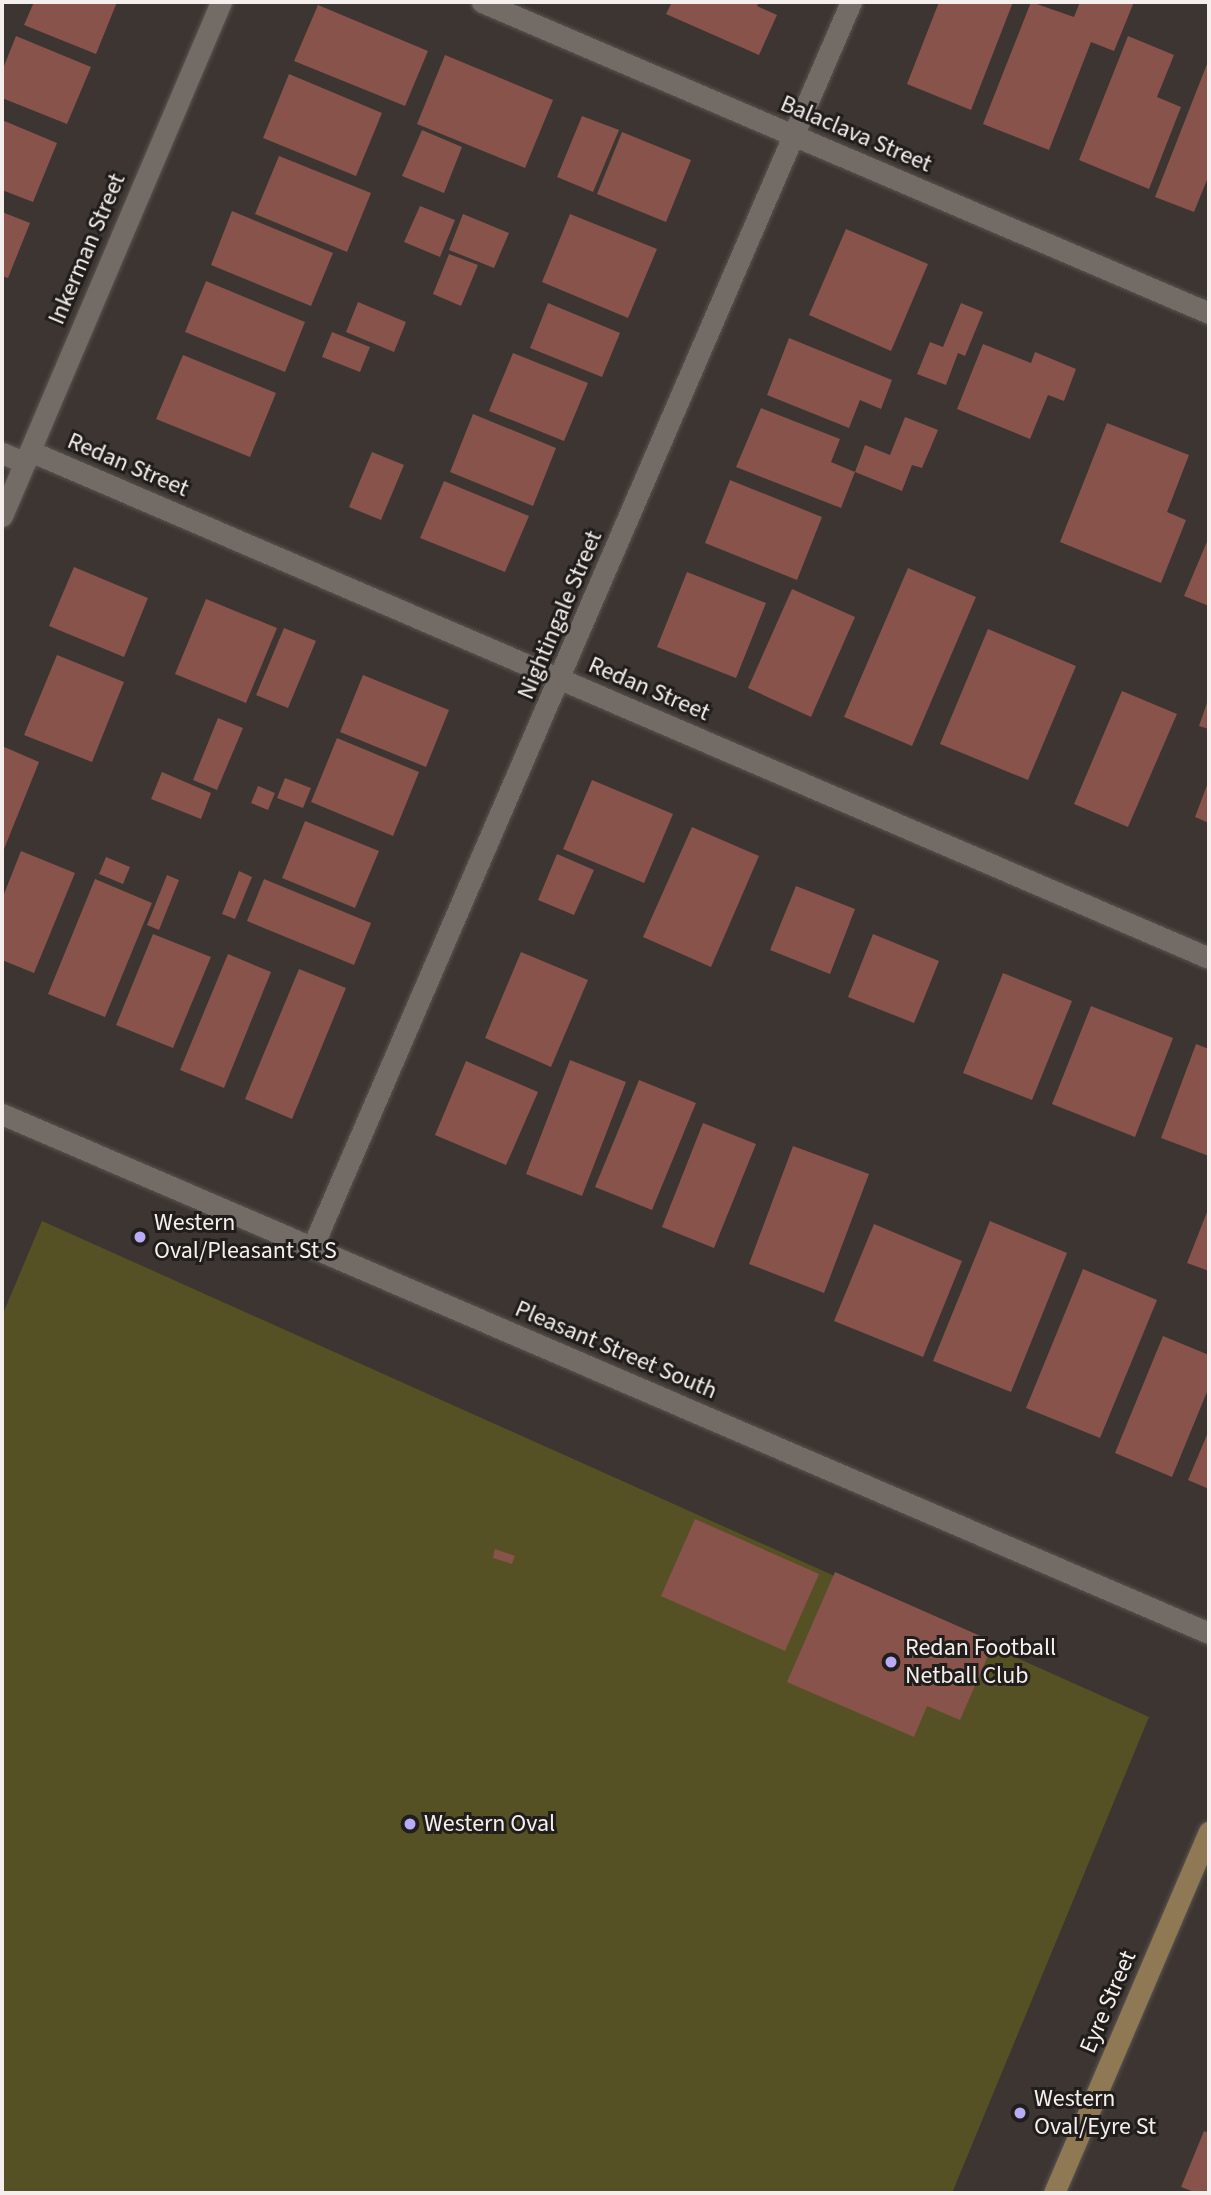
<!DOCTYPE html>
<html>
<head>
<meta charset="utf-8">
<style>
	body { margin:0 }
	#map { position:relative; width:1211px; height:2195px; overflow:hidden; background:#3c3531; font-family:"Source Sans 3",sans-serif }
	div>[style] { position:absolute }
	.green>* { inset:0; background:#565125 }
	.building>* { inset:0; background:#88534a }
	.roads { filter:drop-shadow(0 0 2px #595450) drop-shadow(0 0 2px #595450) }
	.minor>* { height:21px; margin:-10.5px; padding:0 10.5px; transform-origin:10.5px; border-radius:10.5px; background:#736b65 }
	.tertiary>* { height:21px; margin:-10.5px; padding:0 10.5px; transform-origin:10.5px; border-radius:10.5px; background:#736b65 }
	.secondary>* { height:21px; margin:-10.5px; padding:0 10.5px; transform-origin:10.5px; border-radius:10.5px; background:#8f7955 }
	.dots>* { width:19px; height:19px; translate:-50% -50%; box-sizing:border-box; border:4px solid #211d1b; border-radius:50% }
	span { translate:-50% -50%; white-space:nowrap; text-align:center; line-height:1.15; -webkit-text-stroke:6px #211d1b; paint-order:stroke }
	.street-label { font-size:24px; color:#f4efec }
	.poi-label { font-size:24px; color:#f4efec }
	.left { translate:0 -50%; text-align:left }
	.frame { position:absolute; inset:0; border:4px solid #f4efec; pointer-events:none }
</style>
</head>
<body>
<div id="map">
	<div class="green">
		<i style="clip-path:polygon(42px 1221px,1149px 1717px,952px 2193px,2px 2193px,2px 1316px)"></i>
	</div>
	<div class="building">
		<i style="clip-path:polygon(34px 2px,117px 2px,96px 54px,24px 25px)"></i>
		<i style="clip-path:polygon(672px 2px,759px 2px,757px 6px,777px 15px,759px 55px,666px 14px)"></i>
		<i style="clip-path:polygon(939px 2px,1013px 2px,971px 110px,907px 84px)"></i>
		<i style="clip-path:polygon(1031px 2px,1074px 17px,1080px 2px,1134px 2px,1114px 51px,1091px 42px,1049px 150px,983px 124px)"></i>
		<i style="clip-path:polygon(318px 5px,428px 51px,405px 106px,294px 61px)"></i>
		<i style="clip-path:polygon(16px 36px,91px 67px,67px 124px,2px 98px,2px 71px)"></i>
		<i style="clip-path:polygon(1128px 36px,1174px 55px,1157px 97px,1181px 107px,1149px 189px,1079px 160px)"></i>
		<i style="clip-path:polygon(445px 55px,553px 100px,525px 168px,417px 124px)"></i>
		<i style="clip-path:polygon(1209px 59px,1209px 175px,1194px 212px,1155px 197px)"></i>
		<i style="clip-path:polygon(289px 74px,382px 113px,356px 176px,263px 138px)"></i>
		<i style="clip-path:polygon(582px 116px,619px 130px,593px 192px,557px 177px)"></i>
		<i style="clip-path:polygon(2px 120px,57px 143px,33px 202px,2px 190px)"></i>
		<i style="clip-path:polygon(422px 130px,462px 147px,444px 193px,402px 176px)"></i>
		<i style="clip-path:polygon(622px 132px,691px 160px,666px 222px,597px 194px)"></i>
		<i style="clip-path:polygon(279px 156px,371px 193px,347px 252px,255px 214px)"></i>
		<i style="clip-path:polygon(420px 206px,455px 220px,440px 257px,404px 242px)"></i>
		<i style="clip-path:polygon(232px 211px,333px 253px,311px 306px,211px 265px)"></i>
		<i style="clip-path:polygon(2px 212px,30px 223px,8px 278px,2px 276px)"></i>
		<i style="clip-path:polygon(463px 214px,509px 233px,494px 268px,449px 250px)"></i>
		<i style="clip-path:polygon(570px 214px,657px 249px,628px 318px,542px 282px)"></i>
		<i style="clip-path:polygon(846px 229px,928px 264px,891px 351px,809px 315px)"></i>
		<i style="clip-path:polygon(449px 254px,478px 265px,461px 306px,433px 294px)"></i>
		<i style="clip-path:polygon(206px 281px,305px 322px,285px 372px,185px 332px)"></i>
		<i style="clip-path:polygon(358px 302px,406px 322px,394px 352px,346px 332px)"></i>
		<i style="clip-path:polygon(548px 303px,620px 333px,602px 377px,530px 348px)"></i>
		<i style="clip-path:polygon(961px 303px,983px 312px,965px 356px,958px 353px,946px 385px,917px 374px,930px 342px,943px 347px)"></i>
		<i style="clip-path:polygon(332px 332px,370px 347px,360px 372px,322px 357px)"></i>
		<i style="clip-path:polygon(789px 338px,892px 380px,881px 409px,860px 400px,849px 428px,767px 395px)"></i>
		<i style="clip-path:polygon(983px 344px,1031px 363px,1035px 352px,1076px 369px,1064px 401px,1048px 395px,1030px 439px,957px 409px)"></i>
		<i style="clip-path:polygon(513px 353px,588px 383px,564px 441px,489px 411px)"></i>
		<i style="clip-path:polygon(183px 355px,276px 393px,250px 457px,156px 419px)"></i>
		<i style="clip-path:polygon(761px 408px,840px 439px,831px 462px,855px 472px,841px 508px,736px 467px)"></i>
		<i style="clip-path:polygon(473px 414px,556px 448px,533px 506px,450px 472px)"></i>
		<i style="clip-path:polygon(905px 417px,938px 430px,922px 468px,912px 465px,902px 491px,855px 472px,865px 445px,890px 455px)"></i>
		<i style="clip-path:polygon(1107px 423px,1189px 455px,1167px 512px,1186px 520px,1161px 583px,1060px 542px)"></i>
		<i style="clip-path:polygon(372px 452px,404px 465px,381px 520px,349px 507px)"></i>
		<i style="clip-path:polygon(730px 480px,822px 517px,797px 580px,705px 543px)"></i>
		<i style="clip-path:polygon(444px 481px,529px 516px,505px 572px,420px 538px)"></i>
		<i style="clip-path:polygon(1209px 537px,1209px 606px,1184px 596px)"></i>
		<i style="clip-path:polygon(74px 567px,148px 598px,124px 657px,49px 626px)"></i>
		<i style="clip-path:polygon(908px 568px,976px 597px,912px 746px,844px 717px)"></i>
		<i style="clip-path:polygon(687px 572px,766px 603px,736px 678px,657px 647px)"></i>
		<i style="clip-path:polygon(792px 589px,855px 617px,811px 717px,748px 688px)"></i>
		<i style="clip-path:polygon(206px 599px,277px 628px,246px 703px,175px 674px)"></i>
		<i style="clip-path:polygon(284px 628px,316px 641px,288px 708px,256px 695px)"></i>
		<i style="clip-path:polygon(988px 629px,1076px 666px,1028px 780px,940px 744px)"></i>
		<i style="clip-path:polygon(57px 655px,124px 682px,92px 762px,24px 735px)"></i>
		<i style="clip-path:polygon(363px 675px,449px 710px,426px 767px,340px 732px)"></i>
		<i style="clip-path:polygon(1122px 691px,1177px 714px,1128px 827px,1074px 804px)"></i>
		<i style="clip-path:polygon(1209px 697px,1209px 729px,1199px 726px)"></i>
		<i style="clip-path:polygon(218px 718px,243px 728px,217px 790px,193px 780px)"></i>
		<i style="clip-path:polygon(337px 738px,419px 772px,393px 836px,311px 802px)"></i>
		<i style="clip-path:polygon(2px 746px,39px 762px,2px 854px)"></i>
		<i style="clip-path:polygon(162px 772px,211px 793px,201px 819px,151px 799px)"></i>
		<i style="clip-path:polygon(285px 778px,311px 788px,303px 808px,277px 798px)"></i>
		<i style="clip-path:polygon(592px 780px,673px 814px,644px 883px,563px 849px)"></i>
		<i style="clip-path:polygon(1209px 780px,1209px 823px,1195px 817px)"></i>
		<i style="clip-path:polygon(258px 786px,275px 793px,268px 810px,251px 803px)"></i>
		<i style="clip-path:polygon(305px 821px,379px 851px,355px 908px,282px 878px)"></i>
		<i style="clip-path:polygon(692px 827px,759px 856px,711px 967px,643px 937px)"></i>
		<i style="clip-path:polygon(21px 851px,75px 873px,34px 973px,2px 960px,2px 899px)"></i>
		<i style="clip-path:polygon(557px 854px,594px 870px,574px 915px,538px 900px)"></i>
		<i style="clip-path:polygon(106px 857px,130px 867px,123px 884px,99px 874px)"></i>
		<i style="clip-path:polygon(239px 871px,252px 877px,235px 919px,222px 914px)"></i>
		<i style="clip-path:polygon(167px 875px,179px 880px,159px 930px,147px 925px)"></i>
		<i style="clip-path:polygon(95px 879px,152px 903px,105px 1017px,48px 994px)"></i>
		<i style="clip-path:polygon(264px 879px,371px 923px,354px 965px,247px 921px)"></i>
		<i style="clip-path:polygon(796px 886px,855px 909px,830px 974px,770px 950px)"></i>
		<i style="clip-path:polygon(153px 934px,211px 957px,173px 1048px,116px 1025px)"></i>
		<i style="clip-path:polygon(873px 934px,939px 961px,914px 1023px,848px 997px)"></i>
		<i style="clip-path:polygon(521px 952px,588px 980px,551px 1067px,485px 1038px)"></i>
		<i style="clip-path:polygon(228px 954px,271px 972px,224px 1088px,180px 1070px)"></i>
		<i style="clip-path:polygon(299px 969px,346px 988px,292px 1119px,245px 1099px)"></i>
		<i style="clip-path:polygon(1003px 973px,1072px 1001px,1032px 1100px,963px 1073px)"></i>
		<i style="clip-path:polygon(1091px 1006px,1173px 1038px,1135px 1137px,1052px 1104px)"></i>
		<i style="clip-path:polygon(1196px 1044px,1209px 1049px,1209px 1156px,1161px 1138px)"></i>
		<i style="clip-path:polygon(570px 1060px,626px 1082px,582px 1196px,526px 1174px)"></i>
		<i style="clip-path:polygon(466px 1061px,538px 1092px,506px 1165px,435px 1135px)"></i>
		<i style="clip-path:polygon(639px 1080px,696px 1103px,652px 1210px,595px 1187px)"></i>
		<i style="clip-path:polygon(703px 1123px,756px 1144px,714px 1248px,662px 1227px)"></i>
		<i style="clip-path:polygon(793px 1146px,869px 1174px,824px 1293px,749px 1264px)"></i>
		<i style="clip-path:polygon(1209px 1207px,1209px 1271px,1187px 1263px)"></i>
		<i style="clip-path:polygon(990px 1221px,1067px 1253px,1011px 1392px,933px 1361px)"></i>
		<i style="clip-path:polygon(874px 1224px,962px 1261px,923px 1357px,834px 1321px)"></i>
		<i style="clip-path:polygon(1083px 1269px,1157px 1300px,1100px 1438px,1026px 1408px)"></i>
		<i style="clip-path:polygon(1163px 1336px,1209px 1355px,1209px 1387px,1172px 1477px,1115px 1453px)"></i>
		<i style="clip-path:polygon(1209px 1430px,1209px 1489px,1188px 1480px)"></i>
		<i style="clip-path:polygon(695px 1519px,819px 1574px,785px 1651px,661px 1596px)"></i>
		<i style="clip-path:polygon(495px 1549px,515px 1556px,512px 1564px,493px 1558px)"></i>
		<i style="clip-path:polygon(835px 1572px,994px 1642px,960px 1720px,927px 1706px,914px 1737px,787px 1682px)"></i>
		<i style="clip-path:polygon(1204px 2131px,1209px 2133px,1209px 2193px,1197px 2193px,1181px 2187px)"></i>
	</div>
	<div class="roads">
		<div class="minor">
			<i style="left:482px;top:2px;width:791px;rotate:23.16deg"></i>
			<i style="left:30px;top:451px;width:1283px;rotate:23.27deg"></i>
			<i style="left:2px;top:453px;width:25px;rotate:23deg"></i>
			<i style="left:2px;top:516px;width:559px;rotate:-66.92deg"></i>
			<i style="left:312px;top:1248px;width:1358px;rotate:-66.61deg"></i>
		</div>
		<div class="tertiary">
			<i style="left:2px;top:1114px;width:1314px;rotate:23.27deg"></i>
		</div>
		<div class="secondary">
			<i style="left:1054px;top:2193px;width:393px;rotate:-66.8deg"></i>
		</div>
	</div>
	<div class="dots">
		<i style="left:140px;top:1237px;background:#b8abf7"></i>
		<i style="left:891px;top:1662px;background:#b8abf7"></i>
		<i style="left:410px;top:1824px;background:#b8abf7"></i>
		<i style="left:1020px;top:2113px;background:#b8abf7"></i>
	</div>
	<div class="street-label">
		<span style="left:856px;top:134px;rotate:23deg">Balaclava Street</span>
		<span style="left:87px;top:249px;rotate:-67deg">Inkerman Street</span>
		<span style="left:128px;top:465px;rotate:23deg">Redan Street</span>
		<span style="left:560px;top:615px;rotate:-67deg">Nightingale Street</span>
		<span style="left:649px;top:689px;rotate:23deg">Redan Street</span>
		<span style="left:616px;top:1350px;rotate:23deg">Pleasant Street South</span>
		<span style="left:1108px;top:2002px;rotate:-67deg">Eyre Street</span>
	</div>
	<div class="poi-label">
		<span class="left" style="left:154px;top:1237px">Western<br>Oval/Pleasant St S</span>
		<span class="left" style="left:905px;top:1662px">Redan Football<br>Netball Club</span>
		<span class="left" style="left:424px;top:1824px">Western Oval</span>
		<span class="left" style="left:1034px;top:2113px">Western<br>Oval/Eyre St</span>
	</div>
	<div class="frame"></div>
</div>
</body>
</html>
